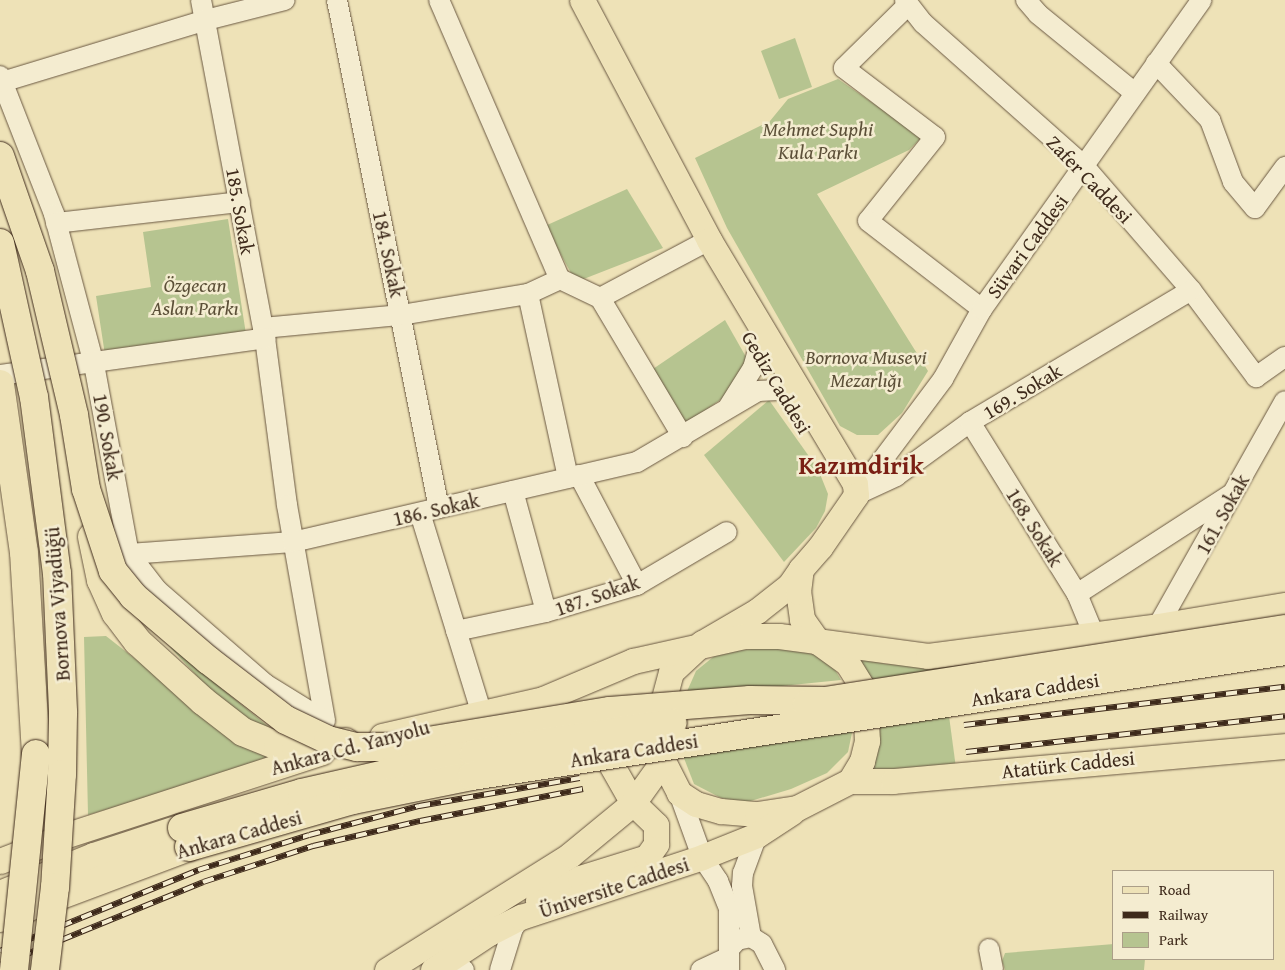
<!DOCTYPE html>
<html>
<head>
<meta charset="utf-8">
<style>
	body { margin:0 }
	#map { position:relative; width:1285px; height:970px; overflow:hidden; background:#eee2b7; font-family:"Gentium Book Plus",serif }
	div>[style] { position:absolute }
	.green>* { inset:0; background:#b6c490 }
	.roads { filter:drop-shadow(0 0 1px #6a5842) drop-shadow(0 0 1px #6a5842) }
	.minor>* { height:20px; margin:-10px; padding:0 10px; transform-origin:10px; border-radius:10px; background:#f4ecd0 }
	.major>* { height:25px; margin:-12.5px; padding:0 12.5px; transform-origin:12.5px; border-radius:12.5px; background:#eee2b7 }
	.highway>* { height:28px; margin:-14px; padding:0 14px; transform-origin:14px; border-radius:14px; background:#eee2b7 }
	.rail>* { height:5.5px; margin-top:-2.75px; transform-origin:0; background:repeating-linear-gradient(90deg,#f4ecd0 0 11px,#3e2a1b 0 22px); box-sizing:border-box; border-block:1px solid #3e2a1b }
	.bridges { filter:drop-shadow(0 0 1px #3e2a1b) drop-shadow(0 0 1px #3e2a1b) }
	.highway-bridge>* { height:28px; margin:-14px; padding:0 14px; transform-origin:14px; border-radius:14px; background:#eee2b7 }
	span { translate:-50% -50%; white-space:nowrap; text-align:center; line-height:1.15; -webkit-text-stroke:5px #f4ecd0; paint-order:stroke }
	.park-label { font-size:20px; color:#5c5038; font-style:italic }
	.street-label { font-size:20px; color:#3e2a1b }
	.district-label { font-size:25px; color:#7a1f14; font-weight:700 }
	.legend { position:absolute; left:1112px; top:870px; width:162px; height:90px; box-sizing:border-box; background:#f4ecd0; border:1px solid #ab9e88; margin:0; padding:6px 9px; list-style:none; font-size:15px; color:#3e2a1b }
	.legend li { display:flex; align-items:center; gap:10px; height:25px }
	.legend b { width:25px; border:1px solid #ab9e88 }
</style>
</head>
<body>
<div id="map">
	<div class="green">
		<i style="clip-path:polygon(795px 38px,812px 87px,779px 99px,761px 51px)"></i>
		<i style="clip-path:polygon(838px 79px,922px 137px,909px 150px,817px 194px,928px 371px,902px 413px,878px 435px,857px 435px,840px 426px,727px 228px,695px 158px,770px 121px,788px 99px)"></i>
		<i style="clip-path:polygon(627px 189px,663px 248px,576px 282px,545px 226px)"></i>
		<i style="clip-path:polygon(228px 219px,246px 334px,105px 355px,96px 296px,151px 287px,143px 232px)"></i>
		<i style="clip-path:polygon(725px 320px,750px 364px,730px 393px,683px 426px,650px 371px)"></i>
		<i style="clip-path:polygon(769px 400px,818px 469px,828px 494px,825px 511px,816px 528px,784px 562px,704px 455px)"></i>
		<i style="clip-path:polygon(1285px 620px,867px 680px,853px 656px,886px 664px,925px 665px)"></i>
		<i style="clip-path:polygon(106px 636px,241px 742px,284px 757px,88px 815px,84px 637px)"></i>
		<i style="clip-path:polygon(168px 645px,270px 728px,297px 732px,309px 740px,247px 730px)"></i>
		<i style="clip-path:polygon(769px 647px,792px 648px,816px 655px,834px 668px,841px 680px,685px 696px,696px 671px,718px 653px)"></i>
		<i style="clip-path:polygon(949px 716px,956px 768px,868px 772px,878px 725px)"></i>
		<i style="clip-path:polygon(853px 728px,848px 752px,827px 773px,791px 789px,744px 803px,721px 798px,694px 784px,682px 753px)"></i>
		<i style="clip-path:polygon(1114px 944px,1114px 959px,1145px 959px,1144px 970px,1005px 970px,1002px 961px,1005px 953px)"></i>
	</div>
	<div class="roads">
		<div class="minor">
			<i style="left:201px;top:0;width:344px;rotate:79.3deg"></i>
			<i style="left:265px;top:338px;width:168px;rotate:82.5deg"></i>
			<i style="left:287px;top:505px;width:219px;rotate:80deg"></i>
			<i style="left:337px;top:0;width:518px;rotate:78.65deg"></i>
			<i style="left:439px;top:0;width:304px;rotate:66.6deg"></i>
			<i style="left:560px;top:279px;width:44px;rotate:25.4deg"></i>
			<i style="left:600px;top:298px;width:162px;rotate:59.2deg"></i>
			<i style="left:905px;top:0;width:29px;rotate:52deg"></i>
			<i style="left:923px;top:23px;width:215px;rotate:41.6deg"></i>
			<i style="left:1084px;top:166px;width:164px;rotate:49.2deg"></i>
			<i style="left:1191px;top:290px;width:109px;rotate:53.2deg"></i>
			<i style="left:1256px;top:377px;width:35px;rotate:-35deg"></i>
			<i style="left:1026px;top:0;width:18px;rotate:49deg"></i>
			<i style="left:1038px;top:14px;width:125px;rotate:39.2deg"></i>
			<i style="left:908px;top:5px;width:90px;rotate:135.5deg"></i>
			<i style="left:844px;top:68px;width:114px;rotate:37.2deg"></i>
			<i style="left:935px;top:137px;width:107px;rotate:128.6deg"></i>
			<i style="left:868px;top:221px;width:144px;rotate:37.7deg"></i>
			<i style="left:1156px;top:63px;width:79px;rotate:46.5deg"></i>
			<i style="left:1210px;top:120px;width:66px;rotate:69.6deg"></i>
			<i style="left:1233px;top:182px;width:34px;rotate:50deg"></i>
			<i style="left:1255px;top:208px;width:51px;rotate:-53.8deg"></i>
			<i style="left:0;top:76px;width:148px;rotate:68.6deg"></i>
			<i style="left:54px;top:214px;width:155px;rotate:75.1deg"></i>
			<i style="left:94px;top:364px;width:193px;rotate:79.6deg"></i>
			<i style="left:129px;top:554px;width:46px;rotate:52.1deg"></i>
			<i style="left:157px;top:590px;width:143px;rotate:41deg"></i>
			<i style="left:265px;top:684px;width:70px;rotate:31.7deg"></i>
			<i style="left:2px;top:82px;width:213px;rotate:-16.9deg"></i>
			<i style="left:206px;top:20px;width:81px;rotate:-14.2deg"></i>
			<i style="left:56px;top:223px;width:185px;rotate:-6.5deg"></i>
			<i style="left:528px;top:294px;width:188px;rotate:77.7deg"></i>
			<i style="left:600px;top:298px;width:111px;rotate:-28deg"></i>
			<i style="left:263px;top:328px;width:139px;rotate:-5.4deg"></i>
			<i style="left:401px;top:315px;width:129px;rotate:-9.4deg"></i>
			<i style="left:528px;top:294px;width:35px;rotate:-25deg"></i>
			<i style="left:0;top:375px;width:268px;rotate:-7.9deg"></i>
			<i style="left:729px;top:406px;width:45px;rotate:-57.7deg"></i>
			<i style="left:753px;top:368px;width:18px;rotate:-74deg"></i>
			<i style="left:970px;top:422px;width:203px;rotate:58.1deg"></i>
			<i style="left:1077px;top:594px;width:44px;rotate:67.5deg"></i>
			<i style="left:579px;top:475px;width:124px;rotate:62.2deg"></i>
			<i style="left:513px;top:491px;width:125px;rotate:74.7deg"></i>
			<i style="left:860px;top:493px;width:40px;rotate:-25deg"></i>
			<i style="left:896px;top:476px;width:92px;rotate:-36.1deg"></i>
			<i style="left:970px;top:422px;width:257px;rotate:-30.8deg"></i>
			<i style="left:856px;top:495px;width:145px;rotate:-53.1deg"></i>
			<i style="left:943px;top:379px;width:80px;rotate:-60.9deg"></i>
			<i style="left:982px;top:309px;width:379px;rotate:-54.6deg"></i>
			<i style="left:420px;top:513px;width:211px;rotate:72.9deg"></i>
			<i style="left:129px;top:554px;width:164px;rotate:-4.2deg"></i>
			<i style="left:293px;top:542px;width:353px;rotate:-13.1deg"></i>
			<i style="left:637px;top:462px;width:140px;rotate:-30.4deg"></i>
			<i style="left:758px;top:391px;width:20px;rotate:-3deg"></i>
			<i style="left:1077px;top:594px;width:182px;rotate:-32.9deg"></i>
			<i style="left:1158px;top:626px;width:258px;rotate:-60.6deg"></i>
			<i style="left:456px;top:631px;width:92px;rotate:-11.9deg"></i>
			<i style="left:546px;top:612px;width:95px;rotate:-16.5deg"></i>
			<i style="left:637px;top:585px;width:104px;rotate:-30.5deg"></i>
			<i style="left:679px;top:793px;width:68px;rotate:70.2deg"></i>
			<i style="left:702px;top:857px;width:29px;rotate:56deg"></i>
			<i style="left:718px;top:881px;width:29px;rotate:68deg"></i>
			<i style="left:729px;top:908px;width:41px;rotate:90deg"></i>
			<i style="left:751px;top:937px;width:52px;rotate:-100deg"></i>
			<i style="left:742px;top:886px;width:13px;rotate:-86deg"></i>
			<i style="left:743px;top:873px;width:40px;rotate:-69.8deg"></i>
			<i style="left:989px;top:949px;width:21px;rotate:79deg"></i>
			<i style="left:435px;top:968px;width:29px;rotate:4deg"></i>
			<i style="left:500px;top:970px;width:44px;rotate:-72.8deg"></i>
			<i style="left:513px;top:928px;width:14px;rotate:-54deg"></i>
			<i style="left:701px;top:970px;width:29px;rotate:-25deg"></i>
			<i style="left:729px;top:970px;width:21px;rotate:-90deg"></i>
			<i style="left:729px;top:949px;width:12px;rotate:-48deg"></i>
			<i style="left:737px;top:940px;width:14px;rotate:-12deg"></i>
			<i style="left:751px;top:937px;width:13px;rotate:32deg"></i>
			<i style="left:762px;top:944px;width:29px;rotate:63deg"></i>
		</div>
		<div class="major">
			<i style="left:582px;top:0;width:272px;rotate:62.1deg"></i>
			<i style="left:709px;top:240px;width:284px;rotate:59.1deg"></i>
			<i style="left:855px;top:484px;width:11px;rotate:85deg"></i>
			<i style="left:856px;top:495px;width:63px;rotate:124.7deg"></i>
			<i style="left:820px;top:547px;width:29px;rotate:131deg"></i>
			<i style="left:801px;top:569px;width:19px;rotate:125deg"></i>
			<i style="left:790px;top:585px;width:42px;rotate:141.8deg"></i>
			<i style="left:757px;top:611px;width:64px;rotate:149.8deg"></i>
			<i style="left:702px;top:643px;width:42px;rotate:136.9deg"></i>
			<i style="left:671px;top:672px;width:38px;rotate:105deg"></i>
			<i style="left:661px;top:709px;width:52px;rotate:87.8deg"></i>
			<i style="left:663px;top:761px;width:36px;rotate:63deg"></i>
			<i style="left:679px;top:793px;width:20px;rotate:33deg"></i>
			<i style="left:696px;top:804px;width:26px;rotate:16deg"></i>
			<i style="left:721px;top:811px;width:36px;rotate:5deg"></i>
			<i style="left:757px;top:814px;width:40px;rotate:-8.5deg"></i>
			<i style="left:797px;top:808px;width:59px;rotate:-27deg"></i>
			<i style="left:850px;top:781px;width:23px;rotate:-59deg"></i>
			<i style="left:862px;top:761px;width:21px;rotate:-76deg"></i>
			<i style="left:867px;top:741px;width:38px;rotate:-93deg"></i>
			<i style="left:865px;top:703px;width:18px;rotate:-103deg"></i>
			<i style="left:861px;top:685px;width:26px;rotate:-122deg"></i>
			<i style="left:847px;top:663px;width:36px;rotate:-144deg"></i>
			<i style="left:818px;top:642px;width:28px;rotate:-125deg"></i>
			<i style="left:802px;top:619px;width:27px;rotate:-98deg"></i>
			<i style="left:798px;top:592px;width:23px;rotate:-83deg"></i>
			<i style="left:382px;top:736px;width:165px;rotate:-12.9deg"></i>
			<i style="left:543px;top:699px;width:98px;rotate:-22.9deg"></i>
			<i style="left:633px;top:661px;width:115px;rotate:-12.6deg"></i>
			<i style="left:745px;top:636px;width:34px"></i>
			<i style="left:779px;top:636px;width:150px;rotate:7.6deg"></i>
			<i style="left:928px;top:656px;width:232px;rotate:-7.4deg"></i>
			<i style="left:1158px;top:626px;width:129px;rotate:-9.4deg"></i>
			<i style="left:850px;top:781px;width:43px"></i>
			<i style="left:893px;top:781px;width:394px;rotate:-5.1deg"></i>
			<i style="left:0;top:861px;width:69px;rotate:-21.3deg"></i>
			<i style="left:64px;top:836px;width:271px;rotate:-18deg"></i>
			<i style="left:538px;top:900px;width:47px;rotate:-27.6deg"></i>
			<i style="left:580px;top:878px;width:70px;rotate:-17.4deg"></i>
			<i style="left:647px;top:857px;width:16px;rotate:-55deg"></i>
			<i style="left:656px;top:844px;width:19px;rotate:-90deg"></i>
			<i style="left:656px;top:825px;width:32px;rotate:-136deg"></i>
			<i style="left:633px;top:803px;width:75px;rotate:-119.6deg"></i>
			<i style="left:387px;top:970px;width:216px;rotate:-32.1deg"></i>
			<i style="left:570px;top:855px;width:82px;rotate:-39.5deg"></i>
			<i style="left:633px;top:803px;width:52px;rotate:-54.5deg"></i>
			<i style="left:433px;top:970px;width:67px;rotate:-33.5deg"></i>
			<i style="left:489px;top:933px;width:36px;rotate:-27deg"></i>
			<i style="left:521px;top:917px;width:191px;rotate:-18.3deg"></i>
			<i style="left:702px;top:857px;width:59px;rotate:-21.8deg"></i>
			<i style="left:757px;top:835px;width:42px;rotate:-33.3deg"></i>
		</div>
		<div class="highway">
			<i style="left:0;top:384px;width:170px;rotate:81.9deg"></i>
			<i style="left:24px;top:552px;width:202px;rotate:86.6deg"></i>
			<i style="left:92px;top:537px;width:44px;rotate:78.2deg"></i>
			<i style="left:101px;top:580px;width:36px;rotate:66deg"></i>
			<i style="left:116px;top:613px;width:36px;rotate:53deg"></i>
			<i style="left:138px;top:642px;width:88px;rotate:42.2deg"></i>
			<i style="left:203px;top:701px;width:51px;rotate:37.8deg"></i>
			<i style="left:243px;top:732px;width:38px;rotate:22deg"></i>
			<i style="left:278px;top:746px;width:18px;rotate:6deg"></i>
			<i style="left:296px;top:748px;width:50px;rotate:-6.8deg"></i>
			<i style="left:0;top:895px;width:101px;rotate:-22deg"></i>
			<i style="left:94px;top:857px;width:93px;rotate:-18.2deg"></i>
			<i style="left:0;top:918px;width:202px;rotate:-20.6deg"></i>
		</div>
	</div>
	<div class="rail">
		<i style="left:964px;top:725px;width:323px;rotate:-6.8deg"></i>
		<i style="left:966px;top:752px;width:321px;rotate:-6.4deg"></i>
		<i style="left:0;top:951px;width:214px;rotate:-22.2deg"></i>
		<i style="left:198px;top:870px;width:116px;rotate:-17.5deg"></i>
		<i style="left:309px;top:835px;width:114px;rotate:-14.8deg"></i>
		<i style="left:419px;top:806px;width:163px;rotate:-9.9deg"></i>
		<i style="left:0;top:965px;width:219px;rotate:-22.2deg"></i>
		<i style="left:203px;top:882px;width:116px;rotate:-18.1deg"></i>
		<i style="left:313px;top:846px;width:110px;rotate:-13.2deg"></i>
		<i style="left:420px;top:821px;width:166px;rotate:-11.1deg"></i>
	</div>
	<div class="bridges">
		<div class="highway-bridge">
			<i style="left:0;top:156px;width:122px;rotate:70.8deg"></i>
			<i style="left:40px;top:271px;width:148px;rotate:76.7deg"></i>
			<i style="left:74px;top:415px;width:75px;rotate:80.8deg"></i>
			<i style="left:86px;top:489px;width:86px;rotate:71.8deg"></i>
			<i style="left:113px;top:571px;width:32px;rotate:51deg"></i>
			<i style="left:133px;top:596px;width:99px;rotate:40.5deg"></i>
			<i style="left:208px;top:660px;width:98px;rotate:37.6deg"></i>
			<i style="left:286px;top:720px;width:47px;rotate:25.5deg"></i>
			<i style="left:328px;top:740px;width:30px;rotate:14deg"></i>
			<i style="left:357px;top:747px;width:35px"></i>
			<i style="left:392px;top:747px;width:221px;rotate:-9.4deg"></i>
			<i style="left:610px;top:711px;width:140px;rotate:-4.5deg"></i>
			<i style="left:750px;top:700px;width:75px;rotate:0.8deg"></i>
			<i style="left:0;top:243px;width:158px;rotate:77.6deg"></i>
			<i style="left:34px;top:397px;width:177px;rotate:82.6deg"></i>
			<i style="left:57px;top:573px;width:140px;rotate:87.5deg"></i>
			<i style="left:63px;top:713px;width:61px;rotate:90.9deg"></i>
			<i style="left:62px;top:774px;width:113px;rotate:93.5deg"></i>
			<i style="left:55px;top:887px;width:84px;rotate:96.9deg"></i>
			<i style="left:807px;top:704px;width:484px;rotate:-8.9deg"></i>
			<i style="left:182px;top:828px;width:125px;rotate:-16.3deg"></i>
			<i style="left:302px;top:793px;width:176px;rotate:-12.8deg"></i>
			<i style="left:474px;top:754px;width:201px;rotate:-8.9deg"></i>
			<i style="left:189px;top:847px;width:171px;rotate:-16deg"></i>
			<i style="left:353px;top:800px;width:121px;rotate:-11.4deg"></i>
			<i style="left:472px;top:776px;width:823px;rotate:-8.74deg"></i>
			<i style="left:14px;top:970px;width:217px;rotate:-84.2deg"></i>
		</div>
	</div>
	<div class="park-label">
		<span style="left:818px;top:140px">Mehmet Suphi<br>Kula Parkı</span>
		<span style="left:195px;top:296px">Özgecan<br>Aslan Parkı</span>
		<span style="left:866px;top:368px">Bornova Musevi<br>Mezarlığı</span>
	</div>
	<div class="street-label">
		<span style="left:1090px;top:179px;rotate:46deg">Zafer Caddesi</span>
		<span style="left:241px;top:211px;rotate:80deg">185. Sokak</span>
		<span style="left:1027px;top:246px;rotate:-54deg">Süvari Caddesi</span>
		<span style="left:389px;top:254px;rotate:78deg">184. Sokak</span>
		<span style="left:777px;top:382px;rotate:59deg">Gediz Caddesi</span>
		<span style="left:1022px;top:391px;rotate:-31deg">169. Sokak</span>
		<span style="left:108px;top:437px;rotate:80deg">190. Sokak</span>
		<span style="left:436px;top:509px;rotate:-13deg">186. Sokak</span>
		<span style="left:1222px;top:514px;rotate:-61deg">161. Sokak</span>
		<span style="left:1035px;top:527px;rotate:58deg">168. Sokak</span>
		<span style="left:597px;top:595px;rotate:-19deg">187. Sokak</span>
		<span style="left:57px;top:604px;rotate:-94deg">Bornova Viyadüğü</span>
		<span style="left:1035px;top:689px;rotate:-9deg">Ankara Caddesi</span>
		<span style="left:350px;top:747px;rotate:-15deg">Ankara Cd. Yanyolu</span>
		<span style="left:634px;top:750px;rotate:-9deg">Ankara Caddesi</span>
		<span style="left:1068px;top:764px;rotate:-6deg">Atatürk Caddesi</span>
		<span style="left:239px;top:834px;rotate:-16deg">Ankara Caddesi</span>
		<span style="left:614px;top:887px;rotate:-18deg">Üniversite Caddesi</span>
	</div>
	<div class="district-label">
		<span style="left:861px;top:465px">Kazımdirik</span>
	</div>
	<ul class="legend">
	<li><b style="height:6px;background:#eee2b7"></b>Road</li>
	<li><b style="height:6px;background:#3e2a1b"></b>Railway</li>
	<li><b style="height:14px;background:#b6c490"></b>Park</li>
	</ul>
</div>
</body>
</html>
